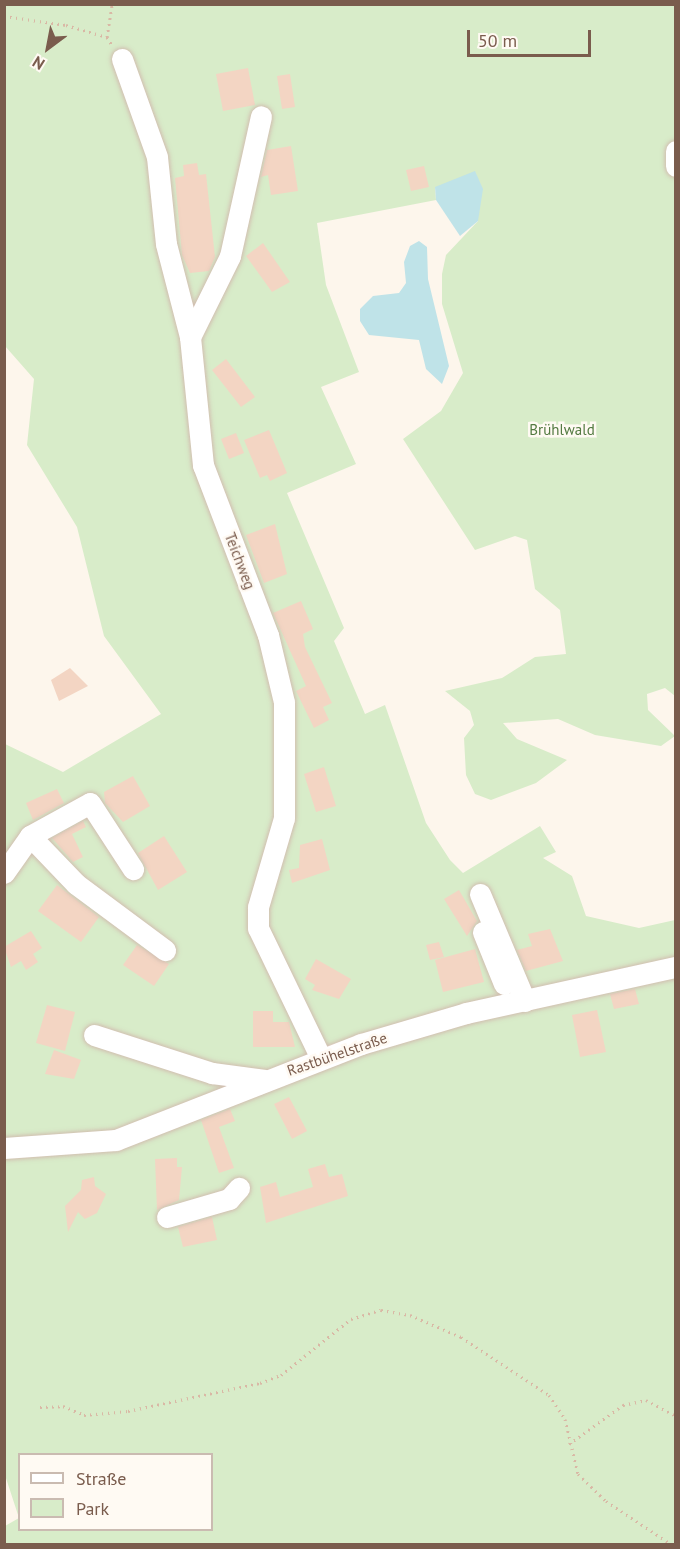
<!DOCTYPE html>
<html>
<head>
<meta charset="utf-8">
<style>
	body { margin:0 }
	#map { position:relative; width:680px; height:1549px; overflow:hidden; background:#fdf6ec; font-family:"PT Sans",sans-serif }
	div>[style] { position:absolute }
	.green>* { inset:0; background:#d8ecc9 }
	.water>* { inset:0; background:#bfe3e8 }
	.building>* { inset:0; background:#f3d5c3 }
	.path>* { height:3px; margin-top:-1.5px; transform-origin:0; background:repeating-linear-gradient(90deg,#d9b8a5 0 1.5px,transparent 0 6px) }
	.roads { filter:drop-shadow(0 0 2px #d1beb0) drop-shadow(0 0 2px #d1beb0) }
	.minor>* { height:21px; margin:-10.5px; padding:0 10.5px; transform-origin:10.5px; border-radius:10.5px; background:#fff }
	span { translate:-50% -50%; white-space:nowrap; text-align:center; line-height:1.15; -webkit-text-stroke:5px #fffaf3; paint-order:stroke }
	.park-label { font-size:15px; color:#537a41 }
	.street-label { font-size:15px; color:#7a5c4d }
	.frame { position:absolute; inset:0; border:6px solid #7a5c4d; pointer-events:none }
	.legend { position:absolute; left:18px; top:1453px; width:195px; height:78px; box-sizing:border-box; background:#fffaf3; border:2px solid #cabbb1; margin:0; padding:8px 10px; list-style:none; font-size:18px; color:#7a5c4d }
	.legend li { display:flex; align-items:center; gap:12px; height:30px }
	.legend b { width:30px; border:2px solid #cabbb1 }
	.north { position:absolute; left:18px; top:18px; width:60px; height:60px; -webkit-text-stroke:4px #fffaf3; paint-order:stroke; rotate:212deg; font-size:16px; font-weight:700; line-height:24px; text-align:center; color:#7a5c4d }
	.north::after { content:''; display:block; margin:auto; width:21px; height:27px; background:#7a5c4d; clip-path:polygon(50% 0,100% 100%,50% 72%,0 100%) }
	.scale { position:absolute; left:467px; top:30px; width:124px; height:27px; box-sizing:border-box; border:3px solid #7a5c4d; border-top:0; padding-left:8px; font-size:18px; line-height:21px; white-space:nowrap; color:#7a5c4d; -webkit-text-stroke:4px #fffaf3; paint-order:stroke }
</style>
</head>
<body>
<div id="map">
	<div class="green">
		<i style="clip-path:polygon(evenodd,4px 5px,675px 5px,675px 696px,665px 688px,647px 694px,648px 710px,675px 736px,661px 746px,595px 735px,558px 719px,503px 723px,517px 739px,567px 760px,536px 783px,491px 800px,475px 794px,466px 775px,464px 738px,474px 725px,470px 711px,445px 691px,502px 678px,535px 657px,566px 654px,560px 610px,535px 589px,527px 540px,515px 536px,475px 550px,403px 439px,441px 411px,463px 373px,442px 304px,442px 274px,446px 255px,478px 221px,435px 187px,436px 200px,317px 223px,326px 285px,359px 372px,321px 387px,356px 464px,287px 493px,344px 628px,334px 641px,365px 714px,385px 705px,426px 823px,450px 860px,463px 873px,540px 826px,556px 852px,543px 858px,572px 876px,586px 916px,639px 928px,675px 920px,675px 1544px,5px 1544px,5px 1526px,19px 1518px,4px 1472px,5px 744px,63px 772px,161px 714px,104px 636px,77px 527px,27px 445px,34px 379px,5px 346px,4px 5px,380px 1030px,319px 1064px,312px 1050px,380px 1030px,4px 5px,20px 1454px,212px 1454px,212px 1530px,20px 1530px,20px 1454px)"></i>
	</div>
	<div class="water">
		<i style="clip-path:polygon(475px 171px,483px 189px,478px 221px,460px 236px,436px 200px,435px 187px)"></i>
		<i style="clip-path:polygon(419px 241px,427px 247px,428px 279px,449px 366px,442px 384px,426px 369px,419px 340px,369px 335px,360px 321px,360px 309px,373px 296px,399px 293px,406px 283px,404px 262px,410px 246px)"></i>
	</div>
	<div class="building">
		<i style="clip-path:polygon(248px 68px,255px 105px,223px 111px,216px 74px)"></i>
		<i style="clip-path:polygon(290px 74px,295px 107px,282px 109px,277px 76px)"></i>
		<i style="clip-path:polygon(291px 146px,298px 191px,271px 195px,268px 175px,261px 177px,267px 150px)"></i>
		<i style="clip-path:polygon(197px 163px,199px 175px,206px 174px,215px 257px,209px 271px,190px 273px,182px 255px,175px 178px,184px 176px,183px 165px)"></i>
		<i style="clip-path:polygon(424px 166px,429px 187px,411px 191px,406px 170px)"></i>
		<i style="clip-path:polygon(263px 243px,290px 282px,272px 292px,246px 256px)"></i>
		<i style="clip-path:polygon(226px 359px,255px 397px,241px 407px,212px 370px)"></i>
		<i style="clip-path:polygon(269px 430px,287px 473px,270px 481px,267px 475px,260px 478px,244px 440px)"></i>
		<i style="clip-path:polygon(236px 433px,244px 453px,229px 459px,221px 439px)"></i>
		<i style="clip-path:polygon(275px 524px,287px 574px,264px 583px,246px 535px)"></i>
		<i style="clip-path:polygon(301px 601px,313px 629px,303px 634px,305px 647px,332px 703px,323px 707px,329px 720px,314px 728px,296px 691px,306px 686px,273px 613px)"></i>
		<i style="clip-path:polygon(70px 668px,88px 686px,59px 701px,51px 680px)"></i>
		<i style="clip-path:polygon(324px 767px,336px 806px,316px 812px,304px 774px)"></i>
		<i style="clip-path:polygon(133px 776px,150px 806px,123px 822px,105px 803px,104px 792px)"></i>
		<i style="clip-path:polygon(57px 789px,64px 803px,33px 820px,26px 803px)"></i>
		<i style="clip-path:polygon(83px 821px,86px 827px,72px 834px,83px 857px,73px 862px,52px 838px)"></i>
		<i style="clip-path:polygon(164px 836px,187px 872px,158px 890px,138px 853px)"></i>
		<i style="clip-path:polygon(322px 839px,330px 870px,292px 883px,289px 870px,299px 868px,300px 845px)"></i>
		<i style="clip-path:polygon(57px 885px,99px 917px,81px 942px,38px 911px)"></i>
		<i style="clip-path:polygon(459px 890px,477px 921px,467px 936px,444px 899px)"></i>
		<i style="clip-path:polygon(550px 929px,563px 961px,526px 971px,517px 950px,532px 946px,528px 934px)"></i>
		<i style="clip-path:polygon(31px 931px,42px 948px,33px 954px,38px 962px,26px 970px,21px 961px,11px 967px,4px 947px)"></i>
		<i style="clip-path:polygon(439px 942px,444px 957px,430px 960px,426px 945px)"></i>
		<i style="clip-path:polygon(137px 945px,169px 964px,154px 986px,123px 965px)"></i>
		<i style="clip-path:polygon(475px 949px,484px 982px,443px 992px,435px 960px)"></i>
		<i style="clip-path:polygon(316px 959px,351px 979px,339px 999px,312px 990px,315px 985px,305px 979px)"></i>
		<i style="clip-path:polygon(635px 989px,639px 1004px,614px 1009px,610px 994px)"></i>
		<i style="clip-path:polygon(47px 1005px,75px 1012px,65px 1051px,36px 1043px)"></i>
		<i style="clip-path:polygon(597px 1010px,606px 1052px,580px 1057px,572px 1015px)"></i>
		<i style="clip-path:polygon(253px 1011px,273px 1011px,273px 1022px,289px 1022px,295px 1047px,253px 1047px)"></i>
		<i style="clip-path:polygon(54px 1050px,81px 1060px,74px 1079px,45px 1074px)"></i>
		<i style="clip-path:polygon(289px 1097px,307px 1131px,292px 1139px,274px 1104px)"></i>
		<i style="clip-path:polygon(230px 1109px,235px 1121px,219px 1127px,234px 1168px,219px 1173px,201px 1120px)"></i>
		<i style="clip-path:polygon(177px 1158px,177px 1167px,182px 1167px,179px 1200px,157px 1210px,155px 1159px)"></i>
		<i style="clip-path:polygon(325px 1164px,329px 1177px,342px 1174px,348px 1196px,266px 1223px,260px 1187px,276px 1182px,280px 1197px,313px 1187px,308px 1169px)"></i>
		<i style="clip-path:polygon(94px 1177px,95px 1186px,106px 1194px,97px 1213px,85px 1219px,78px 1212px,68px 1232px,65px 1206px,81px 1190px,82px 1180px)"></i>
		<i style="clip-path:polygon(212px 1217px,217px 1240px,183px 1247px,178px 1227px)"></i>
	</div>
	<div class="path">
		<i style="left:4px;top:16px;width:63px;rotate:8.3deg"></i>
		<i style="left:66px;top:25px;width:43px;rotate:16.3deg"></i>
		<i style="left:107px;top:37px;width:9px;rotate:58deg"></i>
		<i style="left:107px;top:37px;width:33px;rotate:-81deg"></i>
		<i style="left:40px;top:1407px;width:23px;rotate:-2deg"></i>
		<i style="left:63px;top:1406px;width:23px;rotate:23deg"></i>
		<i style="left:84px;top:1415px;width:44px;rotate:-5.2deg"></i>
		<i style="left:128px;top:1411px;width:135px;rotate:-12deg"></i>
		<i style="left:260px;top:1383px;width:22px;rotate:-21deg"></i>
		<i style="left:281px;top:1375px;width:90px;rotate:-38.7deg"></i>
		<i style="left:351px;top:1319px;width:31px;rotate:-17deg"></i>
		<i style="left:381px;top:1310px;width:29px;rotate:10deg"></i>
		<i style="left:410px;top:1315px;width:56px;rotate:23.3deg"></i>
		<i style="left:461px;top:1337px;width:105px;rotate:33.4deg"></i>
		<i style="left:549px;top:1395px;width:29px;rotate:56deg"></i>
		<i style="left:565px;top:1419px;width:57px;rotate:76.7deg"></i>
		<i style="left:578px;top:1474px;width:39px;rotate:44deg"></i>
		<i style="left:606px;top:1501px;width:78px;rotate:33.5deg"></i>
		<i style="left:569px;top:1444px;width:67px;rotate:-35.8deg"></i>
		<i style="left:623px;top:1405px;width:24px;rotate:-12deg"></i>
		<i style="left:646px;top:1400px;width:34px;rotate:28deg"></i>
	</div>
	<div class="roads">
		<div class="minor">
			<i style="left:122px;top:59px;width:104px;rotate:70.3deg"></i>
			<i style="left:157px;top:157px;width:87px;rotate:84.1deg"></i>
			<i style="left:166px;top:244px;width:96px;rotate:75.5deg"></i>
			<i style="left:190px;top:337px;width:129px;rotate:84.2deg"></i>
			<i style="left:203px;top:465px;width:182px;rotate:69.1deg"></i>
			<i style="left:268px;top:635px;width:69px;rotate:76.6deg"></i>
			<i style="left:284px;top:702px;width:116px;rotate:90deg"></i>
			<i style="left:284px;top:818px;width:93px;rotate:106.3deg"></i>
			<i style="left:258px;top:907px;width:21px;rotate:90deg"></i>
			<i style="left:258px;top:928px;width:142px;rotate:64.2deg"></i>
			<i style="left:676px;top:151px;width:15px;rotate:90deg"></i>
			<i style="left:190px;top:337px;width:90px;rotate:-63.7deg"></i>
			<i style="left:230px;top:256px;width:143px;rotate:-77.5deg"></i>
			<i style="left:30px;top:836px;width:68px;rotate:-28.8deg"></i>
			<i style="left:90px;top:803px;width:79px;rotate:56.9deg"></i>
			<i style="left:4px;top:873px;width:45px;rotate:-54.9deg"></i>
			<i style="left:30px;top:836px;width:66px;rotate:46.2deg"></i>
			<i style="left:76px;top:884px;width:111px;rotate:36.6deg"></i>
			<i style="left:480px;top:894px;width:116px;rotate:67.2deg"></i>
			<i style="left:483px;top:932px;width:56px;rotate:68deg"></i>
			<i style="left:94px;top:1035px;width:124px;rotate:17.9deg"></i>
			<i style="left:212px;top:1073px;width:53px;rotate:7.5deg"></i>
			<i style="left:4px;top:1148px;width:112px;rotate:-4.1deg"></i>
			<i style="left:116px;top:1140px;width:263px;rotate:-21.4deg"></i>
			<i style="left:361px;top:1044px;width:109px;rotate:-16.4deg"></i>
			<i style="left:466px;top:1013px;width:215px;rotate:-12.4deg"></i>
			<i style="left:167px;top:1217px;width:65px;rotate:-16.2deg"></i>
			<i style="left:229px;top:1199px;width:15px;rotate:-48deg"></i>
		</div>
	</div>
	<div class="park-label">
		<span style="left:562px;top:430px">Brühlwald</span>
	</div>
	<div class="street-label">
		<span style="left:240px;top:561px;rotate:69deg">Teichweg</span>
		<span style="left:337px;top:1054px;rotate:-19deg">Rastbühelstraße</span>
	</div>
	<div class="frame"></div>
	<ul class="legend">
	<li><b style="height:8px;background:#fff"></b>Straße</li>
	<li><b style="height:16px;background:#d8ecc9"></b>Park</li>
	</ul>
	<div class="north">N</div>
	<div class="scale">50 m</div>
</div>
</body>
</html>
